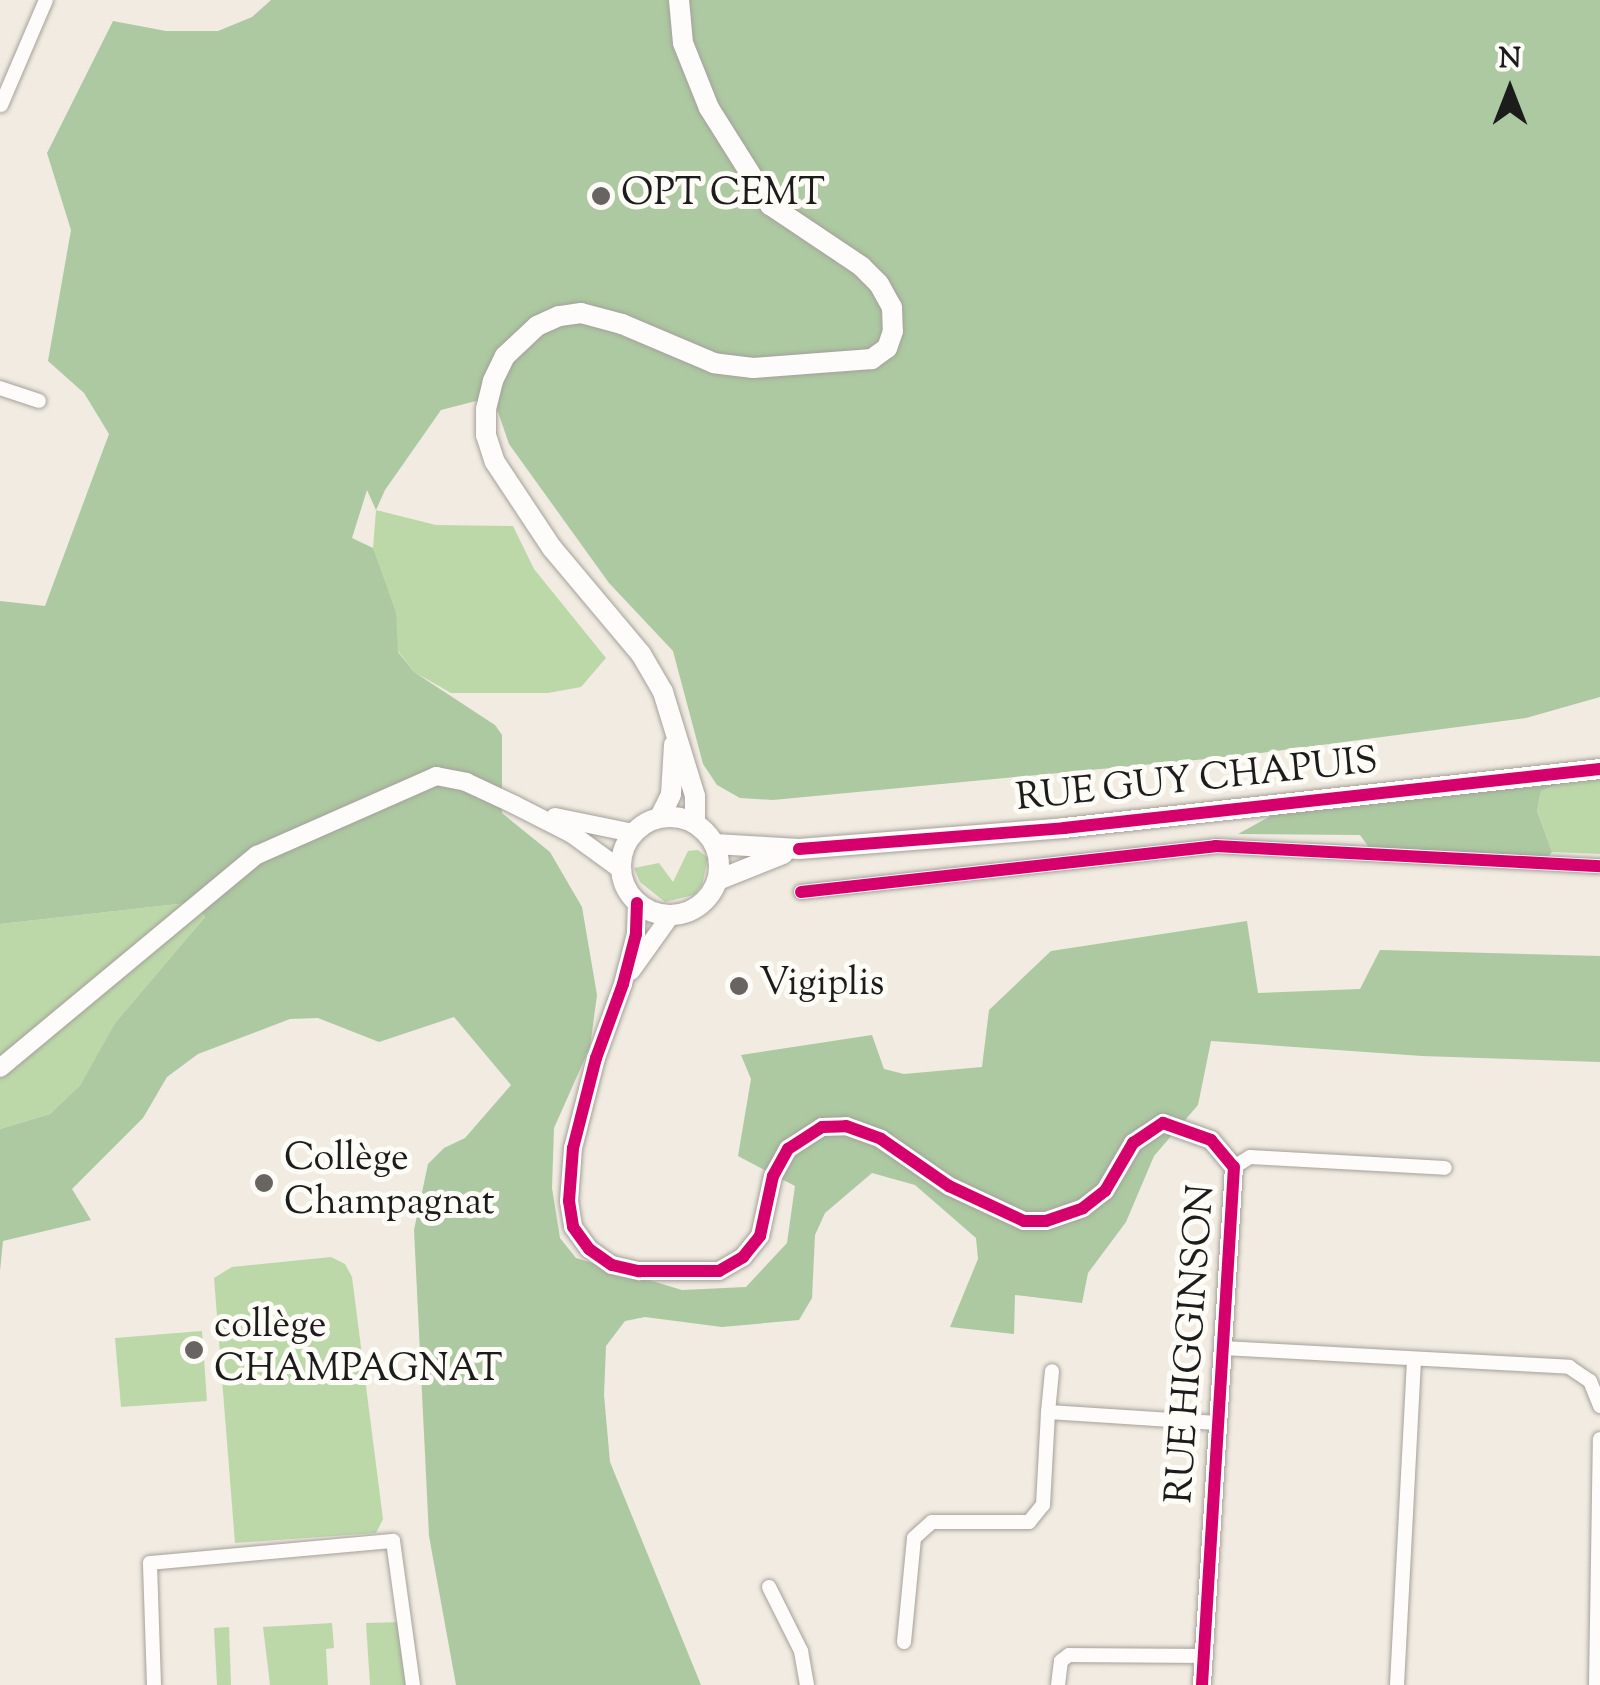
<!DOCTYPE html>
<html>
<head>
<meta charset="utf-8">
<style>
	body { margin:0 }
	#map { position:relative; width:1600px; height:1685px; overflow:hidden; background:#f1ebe1; font-family:"Sorts Mill Goudy",serif }
	div>[style] { position:absolute }
	.green>* { inset:0; background:#bcd8a9 }
	.forest>* { inset:0; background:#acc9a1 }
	.roads { filter:drop-shadow(0 0 2px #a4a19b) drop-shadow(0 0 2px #a4a19b) }
	.minor>* { height:14px; margin:-7px; padding:0 7px; transform-origin:7px; border-radius:7px; background:#fdfcfa }
	.tertiary>* { height:18px; margin:-9px; padding:0 9px; transform-origin:9px; border-radius:9px; background:#fdfcfa }
	.secondary>* { height:20px; margin:-10px; padding:0 10px; transform-origin:10px; border-radius:10px; background:#fdfcfa }
	.secondary>.ring { margin:-10px; padding:0; box-sizing:content-box; background:none; border:20px solid #fdfcfa; border-radius:50% }
	.cycleway>* { height:12px; margin:-6px; padding:0 6px; transform-origin:6px; border-radius:6px; background:#d6006c }
	.dots>* { width:28px; height:28px; translate:-50% -50%; box-sizing:border-box; border:5px solid #fdfcf7; border-radius:50% }
	span { translate:-50% -50%; white-space:nowrap; text-align:center; line-height:1.15; -webkit-text-stroke:10px #fdfcf7; paint-order:stroke }
	.poi-label { font-size:38px; color:#1c1c1c }
	.left { translate:0 -50%; text-align:left }
	.street-label { font-size:38px; color:#1c1c1c }
	.north { position:absolute; left:1460px; top:40px; width:100px; height:100px; -webkit-text-stroke:8px #fdfcf7; paint-order:stroke; rotate:0deg; font-size:28px; font-weight:700; line-height:40px; text-align:center; color:#1c1c1c }
	.north::after { content:''; display:block; margin:auto; width:35px; height:45px; background:#1c1c1c; clip-path:polygon(50% 0,100% 100%,50% 72%,0 100%) }
</style>
</head>
<body>
<div id="map">
	<div class="green">
		<i style="clip-path:polygon(376px 510px,436px 525px,513px 526px,534px 569px,606px 658px,581px 687px,548px 693px,451px 693px,414px 672px,389px 639px,373px 548px)"></i>
		<i style="clip-path:polygon(1600px 769px,1600px 854px,1552px 852px,1537px 811px,1541px 791px)"></i>
		<i style="clip-path:polygon(698px 850px,708px 858px,702px 885px,694px 895px,665px 902px,640px 882px,634px 868px,659px 863px,673px 882px,688px 851px)"></i>
		<i style="clip-path:polygon(196px 902px,205px 917px,115px 1023px,81px 1086px,50px 1114px,0 1129px,0 924px)"></i>
		<i style="clip-path:polygon(331px 1257px,345px 1264px,352px 1277px,383px 1519px,376px 1533px,235px 1543px,214px 1278px,232px 1267px)"></i>
		<i style="clip-path:polygon(202px 1331px,207px 1401px,121px 1407px,115px 1338px)"></i>
		<i style="clip-path:polygon(404px 1622px,413px 1685px,370px 1685px,366px 1623px)"></i>
		<i style="clip-path:polygon(332px 1623px,334px 1648px,326px 1649px,328px 1685px,270px 1685px,263px 1627px)"></i>
		<i style="clip-path:polygon(229px 1627px,231px 1685px,217px 1685px,214px 1628px)"></i>
	</div>
	<div class="forest">
		<i style="clip-path:polygon(271px 0,1600px 0,1600px 697px,1526px 718px,1238px 756px,773px 800px,740px 798px,717px 785px,703px 764px,673px 651px,609px 583px,509px 444px,497px 409px,476px 401px,441px 410px,385px 490px,376px 510px,367px 490px,352px 538px,373px 548px,396px 613px,398px 652px,414px 672px,495px 725px,502px 735px,502px 813px,550px 852px,582px 907px,597px 995px,590px 1047px,554px 1128px,552px 1188px,560px 1238px,576px 1258px,682px 1290px,746px 1287px,787px 1243px,795px 1186px,738px 1156px,751px 1079px,741px 1055px,872px 1035px,884px 1069px,904px 1074px,982px 1067px,989px 1010px,1051px 951px,1247px 921px,1258px 993px,1360px 989px,1380px 950px,1600px 956px,1600px 1062px,1422px 1056px,1211px 1041px,1198px 1105px,1154px 1156px,1126px 1222px,1088px 1273px,1082px 1303px,1015px 1295px,1014px 1334px,950px 1327px,978px 1259px,976px 1238px,915px 1185px,872px 1173px,825px 1213px,815px 1235px,812px 1298px,799px 1320px,722px 1327px,645px 1317px,625px 1321px,606px 1346px,604px 1395px,610px 1462px,701px 1685px,456px 1685px,429px 1536px,414px 1230px,428px 1164px,444px 1148px,465px 1138px,511px 1085px,454px 1017px,379px 1042px,318px 1018px,290px 1019px,198px 1054px,167px 1077px,143px 1118px,72px 1189px,91px 1220px,3px 1241px,0 1271px,0 1129px,50px 1114px,80px 1086px,115px 1023px,205px 917px,196px 902px,0 924px,0 601px,45px 606px,109px 434px,84px 393px,48px 361px,71px 230px,47px 153px,113px 21px,166px 31px,218px 31px,252px 17px)"></i>
		<i style="clip-path:polygon(1597px 769px,1541px 791px,1537px 811px,1552px 852px,1543px 863px,1373px 853px,1360px 835px,1238px 834px,1294px 803px)"></i>
	</div>
	<div class="roads">
		<div class="minor">
			<i style="left:1px;top:105px;width:114px;rotate:-66.8deg"></i>
			<i style="left:0;top:388px;width:41px;rotate:18.4deg"></i>
			<i style="left:801px;top:892px;width:417px;rotate:-6.3deg"></i>
			<i style="left:1215px;top:846px;width:386px;rotate:3deg"></i>
			<i style="left:1234px;top:1167px;width:19px;rotate:-32deg"></i>
			<i style="left:1250px;top:1157px;width:195px;rotate:3.2deg"></i>
			<i style="left:1223px;top:1348px;width:347px;rotate:3.1deg"></i>
			<i style="left:1569px;top:1367px;width:25px;rotate:34deg"></i>
			<i style="left:1590px;top:1381px;width:27px;rotate:68deg"></i>
			<i style="left:1048px;top:1412px;width:41px;rotate:-84.4deg"></i>
			<i style="left:769px;top:1587px;width:72px;rotate:63.4deg"></i>
			<i style="left:801px;top:1651px;width:35px;rotate:80deg"></i>
			<i style="left:904px;top:1642px;width:104px;rotate:-84.5deg"></i>
			<i style="left:914px;top:1538px;width:24px;rotate:-42deg"></i>
			<i style="left:932px;top:1522px;width:97px"></i>
			<i style="left:1029px;top:1522px;width:22px;rotate:-51deg"></i>
			<i style="left:1043px;top:1505px;width:93px;rotate:-86.9deg"></i>
			<i style="left:1048px;top:1412px;width:170px;rotate:3.7deg"></i>
			<i style="left:154px;top:1685px;width:122px;rotate:-91.9deg"></i>
			<i style="left:150px;top:1563px;width:244px;rotate:-5.2deg"></i>
			<i style="left:393px;top:1541px;width:145px;rotate:82.1deg"></i>
			<i style="left:1058px;top:1685px;width:24px;rotate:-83deg"></i>
			<i style="left:1061px;top:1661px;width:10px;rotate:-37deg"></i>
			<i style="left:1069px;top:1655px;width:133px;rotate:0.4deg"></i>
			<i style="left:1397px;top:1685px;width:324px;rotate:-87deg"></i>
			<i style="left:1596px;top:1685px;width:246px;rotate:-89.1deg"></i>
		</div>
		<div class="tertiary">
			<i style="left:555px;top:817px;width:80px;rotate:11.6deg"></i>
			<i style="left:637px;top:903px;width:31px;rotate:92deg"></i>
			<i style="left:636px;top:934px;width:52px;rotate:104.6deg"></i>
			<i style="left:623px;top:984px;width:79px;rotate:110deg"></i>
			<i style="left:596px;top:1058px;width:93px;rotate:104.3deg"></i>
			<i style="left:573px;top:1148px;width:53px;rotate:94.3deg"></i>
			<i style="left:569px;top:1201px;width:26px;rotate:81deg"></i>
			<i style="left:573px;top:1227px;width:27px;rotate:54deg"></i>
			<i style="left:589px;top:1249px;width:28px;rotate:35deg"></i>
			<i style="left:612px;top:1265px;width:28px;rotate:13deg"></i>
			<i style="left:639px;top:1271px;width:80px"></i>
			<i style="left:719px;top:1271px;width:28px;rotate:-30deg"></i>
			<i style="left:743px;top:1257px;width:27px;rotate:-51deg"></i>
			<i style="left:760px;top:1236px;width:61px;rotate:-77.8deg"></i>
			<i style="left:773px;top:1176px;width:31px;rotate:-61deg"></i>
			<i style="left:788px;top:1149px;width:40px;rotate:-32.9deg"></i>
			<i style="left:822px;top:1127px;width:24px;rotate:-2deg"></i>
			<i style="left:846px;top:1126px;width:37px;rotate:20deg"></i>
			<i style="left:881px;top:1139px;width:83px;rotate:34.7deg"></i>
			<i style="left:949px;top:1186px;width:83px;rotate:25deg"></i>
			<i style="left:1024px;top:1221px;width:22px"></i>
			<i style="left:1046px;top:1221px;width:39px;rotate:-19deg"></i>
			<i style="left:1083px;top:1208px;width:28px;rotate:-38deg"></i>
			<i style="left:1105px;top:1191px;width:56px;rotate:-59.7deg"></i>
			<i style="left:1133px;top:1143px;width:36px;rotate:-34deg"></i>
			<i style="left:1163px;top:1123px;width:51px;rotate:19.5deg"></i>
			<i style="left:1211px;top:1140px;width:35px;rotate:50deg"></i>
			<i style="left:1234px;top:1167px;width:519px;rotate:93.54deg"></i>
			<i style="left:631px;top:971px;width:69px;rotate:-54.5deg"></i>
			<i style="left:0;top:1068px;width:334px;rotate:-39.7deg"></i>
			<i style="left:257px;top:855px;width:196px;rotate:-23.8deg"></i>
			<i style="left:436px;top:776px;width:31px;rotate:11deg"></i>
			<i style="left:466px;top:782px;width:54px;rotate:25.1deg"></i>
			<i style="left:515px;top:805px;width:64px;rotate:27deg"></i>
			<i style="left:572px;top:834px;width:59px;rotate:36.1deg"></i>
		</div>
		<div class="secondary">
			<i style="left:679px;top:0;width:43px;rotate:84.7deg"></i>
			<i style="left:683px;top:43px;width:70px;rotate:68.2deg"></i>
			<i style="left:709px;top:108px;width:115px;rotate:57.8deg"></i>
			<i style="left:770px;top:205px;width:110px;rotate:33.8deg"></i>
			<i style="left:861px;top:266px;width:25px;rotate:45deg"></i>
			<i style="left:879px;top:284px;width:26px;rotate:61deg"></i>
			<i style="left:892px;top:307px;width:24px;rotate:88deg"></i>
			<i style="left:893px;top:331px;width:18px;rotate:109deg"></i>
			<i style="left:887px;top:348px;width:19px;rotate:144deg"></i>
			<i style="left:872px;top:359px;width:119px;rotate:175.7deg"></i>
			<i style="left:753px;top:368px;width:39px;rotate:-173deg"></i>
			<i style="left:714px;top:363px;width:100px;rotate:-157deg"></i>
			<i style="left:622px;top:324px;width:42px;rotate:-165deg"></i>
			<i style="left:581px;top:313px;width:22px;rotate:172deg"></i>
			<i style="left:559px;top:316px;width:24px;rotate:156deg"></i>
			<i style="left:537px;top:326px;width:44px;rotate:136.8deg"></i>
			<i style="left:505px;top:356px;width:28px;rotate:116deg"></i>
			<i style="left:493px;top:381px;width:29px;rotate:104deg"></i>
			<i style="left:486px;top:409px;width:26px;rotate:90deg"></i>
			<i style="left:486px;top:435px;width:28px;rotate:72deg"></i>
			<i style="left:495px;top:462px;width:103px;rotate:56.5deg"></i>
			<i style="left:552px;top:548px;width:138px;rotate:50deg"></i>
			<i style="left:641px;top:654px;width:44px;rotate:59.9deg"></i>
			<i style="left:663px;top:692px;width:109px;rotate:72.9deg"></i>
			<i style="left:695px;top:796px;width:27px;rotate:90deg"></i>
			<i class="ring" style="left:621px;top:817px;width:78px;height:78px"></i>
			<i style="left:660px;top:817px;width:25px;rotate:-64deg"></i>
			<i style="left:671px;top:794px;width:49px;rotate:-86.5deg"></i>
			<i style="left:715px;top:844px;width:84px;rotate:3.4deg"></i>
			<i style="left:799px;top:849px;width:266px;rotate:-4.5deg"></i>
			<i style="left:1064px;top:828px;width:539px;rotate:-6.28deg"></i>
			<i style="left:718px;top:880px;width:70px;rotate:-21.8deg"></i>
		</div>
	</div>
	<div class="cycleway">
		<i style="left:799px;top:849px;width:266px;rotate:-4.5deg"></i>
		<i style="left:1064px;top:828px;width:539px;rotate:-6.28deg"></i>
		<i style="left:801px;top:892px;width:417px;rotate:-6.3deg"></i>
		<i style="left:1215px;top:846px;width:386px;rotate:3deg"></i>
		<i style="left:637px;top:903px;width:31px;rotate:92deg"></i>
		<i style="left:636px;top:934px;width:52px;rotate:104.6deg"></i>
		<i style="left:623px;top:984px;width:79px;rotate:110deg"></i>
		<i style="left:596px;top:1058px;width:93px;rotate:104.3deg"></i>
		<i style="left:573px;top:1148px;width:53px;rotate:94.3deg"></i>
		<i style="left:569px;top:1201px;width:26px;rotate:81deg"></i>
		<i style="left:573px;top:1227px;width:27px;rotate:54deg"></i>
		<i style="left:589px;top:1249px;width:28px;rotate:35deg"></i>
		<i style="left:612px;top:1265px;width:28px;rotate:13deg"></i>
		<i style="left:639px;top:1271px;width:80px"></i>
		<i style="left:719px;top:1271px;width:28px;rotate:-30deg"></i>
		<i style="left:743px;top:1257px;width:27px;rotate:-51deg"></i>
		<i style="left:760px;top:1236px;width:61px;rotate:-77.8deg"></i>
		<i style="left:773px;top:1176px;width:31px;rotate:-61deg"></i>
		<i style="left:788px;top:1149px;width:40px;rotate:-32.9deg"></i>
		<i style="left:822px;top:1127px;width:24px;rotate:-2deg"></i>
		<i style="left:846px;top:1126px;width:37px;rotate:20deg"></i>
		<i style="left:881px;top:1139px;width:83px;rotate:34.7deg"></i>
		<i style="left:949px;top:1186px;width:83px;rotate:25deg"></i>
		<i style="left:1024px;top:1221px;width:22px"></i>
		<i style="left:1046px;top:1221px;width:39px;rotate:-19deg"></i>
		<i style="left:1083px;top:1208px;width:28px;rotate:-38deg"></i>
		<i style="left:1105px;top:1191px;width:56px;rotate:-59.7deg"></i>
		<i style="left:1133px;top:1143px;width:36px;rotate:-34deg"></i>
		<i style="left:1163px;top:1123px;width:51px;rotate:19.5deg"></i>
		<i style="left:1211px;top:1140px;width:35px;rotate:50deg"></i>
		<i style="left:1234px;top:1167px;width:519px;rotate:93.54deg"></i>
	</div>
	<div class="dots">
		<i style="left:601px;top:196px;background:#676461"></i>
		<i style="left:739px;top:986px;background:#676461"></i>
		<i style="left:264px;top:1183px;background:#676461"></i>
		<i style="left:194px;top:1350px;background:#676461"></i>
	</div>
	<div class="poi-label">
		<span class="left" style="left:621px;top:196px">OPT CEMT</span>
		<span class="left" style="left:759px;top:986px">Vigiplis</span>
		<span class="left" style="left:284px;top:1183px">Collège<br>Champagnat</span>
		<span class="left" style="left:214px;top:1350px">collège<br>CHAMPAGNAT</span>
	</div>
	<div class="street-label">
		<span style="left:1197px;top:782px;rotate:-6deg">RUE GUY CHAPUIS</span>
		<span style="left:1193px;top:1344px;rotate:-86deg">RUE HIGGINSON</span>
	</div>
	<div class="north">N</div>
</div>
</body>
</html>
